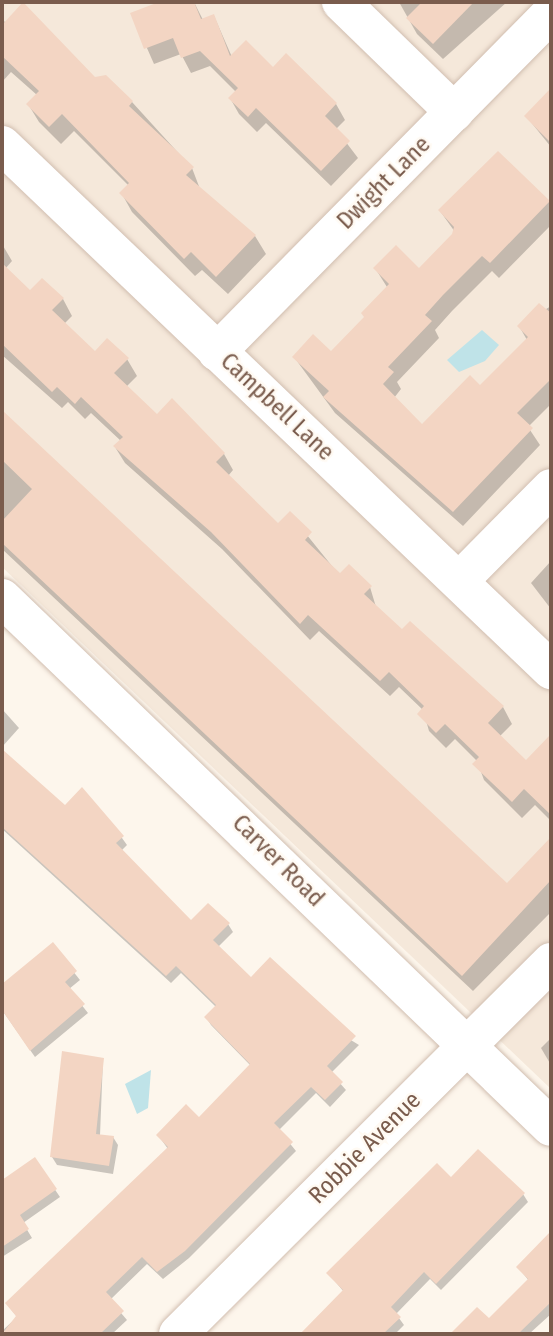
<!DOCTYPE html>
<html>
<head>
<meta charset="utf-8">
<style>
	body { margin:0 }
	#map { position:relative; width:553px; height:1336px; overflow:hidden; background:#fdf6ec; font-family:"Fira Sans Condensed",sans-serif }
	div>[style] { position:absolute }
	.residential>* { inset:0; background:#f5e8da }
	.water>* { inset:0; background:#bfe3e8 }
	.shadow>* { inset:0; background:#0003 }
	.building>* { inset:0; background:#f3d5c3 }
	.roads { filter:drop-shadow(0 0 2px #d1beb0) drop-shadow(0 0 2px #d1beb0) }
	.minor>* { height:38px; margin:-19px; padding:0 19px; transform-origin:19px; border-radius:19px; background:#fff }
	span { translate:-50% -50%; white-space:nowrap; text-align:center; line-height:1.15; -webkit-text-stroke:5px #fffaf3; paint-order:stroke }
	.street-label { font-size:24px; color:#7a5c4d }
	.frame { position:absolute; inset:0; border:4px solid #7a5c4d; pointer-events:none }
</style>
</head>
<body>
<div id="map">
	<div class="residential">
		<i style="clip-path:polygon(2px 2px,551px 2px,551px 1089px,2px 567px)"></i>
	</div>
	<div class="water">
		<i style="clip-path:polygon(482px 330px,499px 345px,485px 361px,459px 372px,447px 360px)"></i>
		<i style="clip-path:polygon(151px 1070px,148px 1108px,137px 1114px,125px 1084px)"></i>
	</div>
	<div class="shadow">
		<i style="clip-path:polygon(164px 2px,194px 2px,203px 20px,214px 16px,232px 57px,273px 70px,286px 56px,336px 104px,345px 120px,336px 129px,358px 158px,331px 186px,266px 123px,257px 132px,239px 114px,230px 98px,236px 92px,210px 66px,191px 73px,181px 54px,154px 64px,132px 14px)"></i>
		<i style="clip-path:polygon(399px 2px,507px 2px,443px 59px,417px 34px)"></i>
		<i style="clip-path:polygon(2px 20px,132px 102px,192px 168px,200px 189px,255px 236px,266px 254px,228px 294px,202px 270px,195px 276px,132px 212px,122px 194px,129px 186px,74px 131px,61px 144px,39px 122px,28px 104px,37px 95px,11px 72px,2px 82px)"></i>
		<i style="clip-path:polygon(551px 92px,551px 147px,526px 116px)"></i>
		<i style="clip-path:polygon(498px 154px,549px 202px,551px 225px,499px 278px,492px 271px,452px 311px,435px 330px,439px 338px,397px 382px,401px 389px,394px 398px,422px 426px,480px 388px,527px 340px,519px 326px,551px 306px,551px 404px,528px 427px,540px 445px,463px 526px,335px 413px,294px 357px,331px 353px,366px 318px,387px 287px,375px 268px,419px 270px,455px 232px,440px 211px)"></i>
		<i style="clip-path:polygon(2px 244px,12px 261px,5px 269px,31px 293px,63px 299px,72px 316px,64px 324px,95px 354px,127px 359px,137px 376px,126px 387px,157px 416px,224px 454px,233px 470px,228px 476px,278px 526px,290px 514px,340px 576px,370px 587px,376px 607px,402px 631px,503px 707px,512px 724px,499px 737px,526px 763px,542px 745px,551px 754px,551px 821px,535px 805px,522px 818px,484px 780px,477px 761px,455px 739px,446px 748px,429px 731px,423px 710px,399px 687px,390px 696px,319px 631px,310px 640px,222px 549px,125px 463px,115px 447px,121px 441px,91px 413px,85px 419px,68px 402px,62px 408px,2px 355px)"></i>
		<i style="clip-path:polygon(2px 412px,507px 886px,551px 840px,551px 912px,473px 991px,2px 549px)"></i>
		<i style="clip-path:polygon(551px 561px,551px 609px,531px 583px)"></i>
		<i style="clip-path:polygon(2px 709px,19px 728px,2px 747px)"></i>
		<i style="clip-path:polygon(2px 751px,65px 808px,82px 789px,122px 838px,127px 845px,121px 851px,191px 923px,228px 924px,233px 932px,218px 947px,251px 979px,359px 1045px,331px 1073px,346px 1090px,330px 1107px,316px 1093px,279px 1130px,296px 1151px,189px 1258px,163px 1279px,147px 1264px,110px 1300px,127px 1320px,112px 1334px,2px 1331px,17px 1317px,7px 1304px,168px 1149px,158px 1135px,199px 1119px,251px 1066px,211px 1025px,206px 1017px,216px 1007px,181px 973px,171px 983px,2px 829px,2px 817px,14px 804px,2px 794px)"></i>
		<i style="clip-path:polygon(52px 945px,80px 980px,69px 989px,88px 1013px,35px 1057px,2px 1010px,2px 986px)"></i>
		<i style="clip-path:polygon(551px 1038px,551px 1065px,541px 1048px)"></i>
		<i style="clip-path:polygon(103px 1059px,100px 1136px,113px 1137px,118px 1145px,113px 1174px,57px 1165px,52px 1157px)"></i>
		<i style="clip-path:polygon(35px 1160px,60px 1197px,23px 1223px,32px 1238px,2px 1257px,2px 1182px)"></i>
		<i style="clip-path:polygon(451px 1179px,523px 1194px,528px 1202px,441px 1290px,430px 1279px,396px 1314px,404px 1325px,395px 1334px,301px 1334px,344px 1292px,328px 1273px)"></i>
		<i style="clip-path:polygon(551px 1234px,551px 1314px,529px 1334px,451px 1334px,477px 1309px,489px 1321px,529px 1281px,518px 1267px)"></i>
	</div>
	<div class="building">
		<i style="clip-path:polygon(23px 2px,95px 77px,106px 75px,133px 101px,129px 106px,194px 167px,186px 175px,256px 235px,216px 277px,191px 252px,184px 259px,119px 193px,129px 183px,62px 114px,49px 127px,26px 104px,39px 91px,2px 56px,2px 25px)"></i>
		<i style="clip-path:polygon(159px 2px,194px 2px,201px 19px,214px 14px,230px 56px,246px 40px,273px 67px,286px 53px,337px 103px,325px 116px,350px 141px,321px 171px,256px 108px,248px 117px,228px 98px,238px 88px,200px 51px,181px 58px,173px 38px,144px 49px,130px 13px)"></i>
		<i style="clip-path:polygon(422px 2px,474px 2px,433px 44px,406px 18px)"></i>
		<i style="clip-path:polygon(551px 88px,551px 143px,524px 116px)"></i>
		<i style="clip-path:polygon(498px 151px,550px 201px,490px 263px,482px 256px,443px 295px,425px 315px,432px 321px,388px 367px,394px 372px,383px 384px,422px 424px,470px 375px,480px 385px,528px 337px,517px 326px,539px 303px,551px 313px,551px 379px,517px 413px,533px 428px,453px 512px,323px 397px,329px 391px,292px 357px,313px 334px,331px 351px,364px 317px,361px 313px,389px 284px,373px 268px,396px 245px,419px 268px,452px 234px,454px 227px,438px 210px)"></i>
		<i style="clip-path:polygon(2px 263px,30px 290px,42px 278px,64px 298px,52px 310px,95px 351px,107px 338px,129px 358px,114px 373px,157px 414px,172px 398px,225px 453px,216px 462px,278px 523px,290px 511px,312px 532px,305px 540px,340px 573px,349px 564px,372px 586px,364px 594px,402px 629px,410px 621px,504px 706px,488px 723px,526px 760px,551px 734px,551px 815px,524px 789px,512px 802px,472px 764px,479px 757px,445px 724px,436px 733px,417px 714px,424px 706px,389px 672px,380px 681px,308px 615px,300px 624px,211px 532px,113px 446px,123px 437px,81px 397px,75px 404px,57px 387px,52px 392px,2px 344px)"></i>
		<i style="clip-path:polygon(2px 410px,507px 883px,551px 837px,551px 880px,462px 976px,2px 543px,2px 521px,32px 489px,2px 460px)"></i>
		<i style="clip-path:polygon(2px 749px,65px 805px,82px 787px,124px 836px,116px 843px,191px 920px,208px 903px,230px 923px,213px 940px,251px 977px,270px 957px,356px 1036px,327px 1066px,343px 1082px,325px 1100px,311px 1087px,274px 1123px,293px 1142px,185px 1251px,157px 1272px,142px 1257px,106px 1292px,124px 1311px,100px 1334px,2px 1334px,16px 1316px,5px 1303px,168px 1147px,156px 1135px,186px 1104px,199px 1117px,250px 1064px,204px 1017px,216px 1005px,176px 966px,166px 976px,2px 827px)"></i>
		<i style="clip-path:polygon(53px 942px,77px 971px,65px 982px,85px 1004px,30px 1051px,2px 1010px,2px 984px)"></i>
		<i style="clip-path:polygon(62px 1051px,104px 1058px,96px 1134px,114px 1136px,109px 1166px,50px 1157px)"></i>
		<i style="clip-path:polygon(478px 1149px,525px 1193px,436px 1284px,424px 1272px,391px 1307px,401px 1317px,383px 1334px,300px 1334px,343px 1290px,326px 1273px,437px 1163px,451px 1177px)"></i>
		<i style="clip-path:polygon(35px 1157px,57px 1189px,20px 1215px,29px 1229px,2px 1247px,2px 1180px)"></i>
		<i style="clip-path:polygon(551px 1231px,551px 1302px,518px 1334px,450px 1334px,477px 1307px,489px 1318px,528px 1279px,516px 1267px)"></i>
	</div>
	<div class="roads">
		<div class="minor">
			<i style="left:341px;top:2px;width:158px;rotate:44.2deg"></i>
			<i style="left:2px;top:145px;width:760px;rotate:43.72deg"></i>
			<i style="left:217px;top:352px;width:476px;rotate:-45.4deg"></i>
			<i style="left:461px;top:579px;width:128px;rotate:-45.3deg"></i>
			<i style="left:2px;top:598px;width:762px;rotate:43.94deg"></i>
			<i style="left:178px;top:1334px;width:527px;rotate:-44.92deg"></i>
		</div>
	</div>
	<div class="street-label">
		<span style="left:384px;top:183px;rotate:-45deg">Dwight Lane</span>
		<span style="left:277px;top:407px;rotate:43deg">Campbell Lane</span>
		<span style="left:278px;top:861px;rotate:45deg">Carver Road</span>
		<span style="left:365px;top:1148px;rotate:-45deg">Robbie Avenue</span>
	</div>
	<div class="frame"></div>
</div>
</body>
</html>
